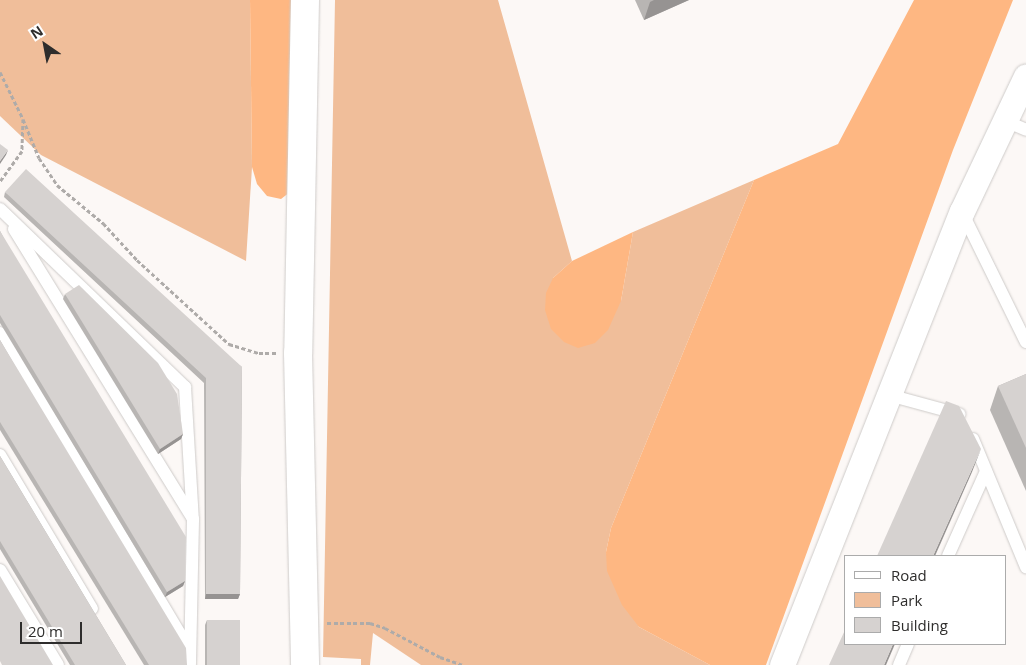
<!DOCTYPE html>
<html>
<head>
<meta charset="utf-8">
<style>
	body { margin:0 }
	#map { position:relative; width:1026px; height:665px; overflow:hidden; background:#fcf8f6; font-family:"Open Sans",sans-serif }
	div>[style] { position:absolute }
	.green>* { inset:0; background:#f0be9a }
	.forest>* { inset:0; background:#feb782 }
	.path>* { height:3px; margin-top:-1.5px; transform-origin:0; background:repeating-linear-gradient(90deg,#aeaba9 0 4px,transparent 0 6.5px) }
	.roads { filter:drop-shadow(0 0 1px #cecbc9) drop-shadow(0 0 1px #cecbc9) }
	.lane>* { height:12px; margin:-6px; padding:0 6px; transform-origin:6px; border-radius:6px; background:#fff }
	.street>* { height:25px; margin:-12.5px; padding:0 12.5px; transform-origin:12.5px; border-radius:12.5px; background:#fff }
	.secondary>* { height:28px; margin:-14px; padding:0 14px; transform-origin:14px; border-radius:14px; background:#fff }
	.wall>* { inset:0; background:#b8b5b3 }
	.shaded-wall>* { inset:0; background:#969392 }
	.building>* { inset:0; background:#d6d2d0 }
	span { translate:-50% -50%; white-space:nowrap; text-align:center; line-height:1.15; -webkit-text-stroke:5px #fff; paint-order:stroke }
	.legend { position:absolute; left:844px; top:555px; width:162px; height:90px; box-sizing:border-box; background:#fff; border:1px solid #ababab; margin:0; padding:6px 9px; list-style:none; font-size:15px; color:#2e2d2c }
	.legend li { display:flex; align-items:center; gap:10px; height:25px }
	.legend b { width:25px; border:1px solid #ababab }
	.north { position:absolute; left:20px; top:20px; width:50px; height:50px; -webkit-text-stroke:4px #fff; paint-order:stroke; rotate:327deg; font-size:14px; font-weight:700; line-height:20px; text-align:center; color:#2e2d2c }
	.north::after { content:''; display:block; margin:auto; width:18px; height:22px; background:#2e2d2c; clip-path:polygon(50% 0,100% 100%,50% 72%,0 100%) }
	.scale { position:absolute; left:20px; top:622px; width:62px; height:22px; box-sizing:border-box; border:2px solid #2e2d2c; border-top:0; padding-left:6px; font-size:15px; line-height:18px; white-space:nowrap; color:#2e2d2c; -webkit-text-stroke:4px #fff; paint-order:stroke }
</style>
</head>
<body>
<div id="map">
	<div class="green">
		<i style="clip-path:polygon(0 0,250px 0,252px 167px,246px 261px,41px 155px,0 116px)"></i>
		<i style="clip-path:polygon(335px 0,498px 0,572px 261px,553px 278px,621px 301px,633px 232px,754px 180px,611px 528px,606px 552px,639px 627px,710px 665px,421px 665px,373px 633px,370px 665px,361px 665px,361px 659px,323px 657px)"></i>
	</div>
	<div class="forest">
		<i style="clip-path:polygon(250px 0,297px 0,290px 192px,281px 199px,267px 196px,257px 184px,252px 167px)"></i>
		<i style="clip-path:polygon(914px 0,1013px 0,953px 150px,766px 665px,710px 665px,639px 627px,622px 605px,607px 571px,606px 552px,611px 528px,754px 180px,838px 144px)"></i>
		<i style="clip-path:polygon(633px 232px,621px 301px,608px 330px,595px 343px,578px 348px,564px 342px,551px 329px,545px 310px,546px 293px,553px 278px,572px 261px)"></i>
	</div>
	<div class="path">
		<i style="left:0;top:72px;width:52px;rotate:63.9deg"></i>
		<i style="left:23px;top:119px;width:32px;rotate:92deg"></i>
		<i style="left:22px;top:151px;width:37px;rotate:126deg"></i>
		<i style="left:23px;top:119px;width:42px;rotate:67.7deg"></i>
		<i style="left:39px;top:158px;width:32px;rotate:56deg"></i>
		<i style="left:57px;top:185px;width:60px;rotate:39.6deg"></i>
		<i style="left:103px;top:223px;width:50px;rotate:47.4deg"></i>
		<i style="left:137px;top:260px;width:125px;rotate:42.4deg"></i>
		<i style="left:229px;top:344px;width:31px;rotate:17deg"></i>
		<i style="left:259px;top:353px;width:17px"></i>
		<i style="left:327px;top:623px;width:43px"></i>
		<i style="left:370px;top:623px;width:16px;rotate:18deg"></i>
		<i style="left:385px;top:628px;width:62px;rotate:27.8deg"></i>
		<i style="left:440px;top:657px;width:24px;rotate:19deg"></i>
	</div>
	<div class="roads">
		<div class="lane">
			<i style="left:1003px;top:120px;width:25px;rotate:23deg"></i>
			<i style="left:0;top:209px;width:257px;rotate:43.9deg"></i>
			<i style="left:185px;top:387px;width:133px;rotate:86.6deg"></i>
			<i style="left:193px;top:520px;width:145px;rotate:91.2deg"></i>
			<i style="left:962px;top:212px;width:145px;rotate:63.8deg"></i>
			<i style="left:14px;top:229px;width:341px;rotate:58.3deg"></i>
			<i style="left:0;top:333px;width:370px;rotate:59.1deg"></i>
			<i style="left:889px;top:395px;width:73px;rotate:15.2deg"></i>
			<i style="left:973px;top:439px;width:139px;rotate:67.5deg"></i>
			<i style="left:0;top:455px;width:179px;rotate:59.1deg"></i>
			<i style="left:948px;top:556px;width:93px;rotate:-65.9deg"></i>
			<i style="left:0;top:570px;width:111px;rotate:58.6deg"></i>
			<i style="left:899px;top:665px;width:23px;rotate:-67deg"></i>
		</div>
		<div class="street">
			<i style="left:782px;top:665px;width:488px;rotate:-68.4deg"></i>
			<i style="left:962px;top:211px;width:149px;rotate:-64.6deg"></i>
		</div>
		<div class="secondary">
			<i style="left:305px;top:0;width:353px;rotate:91.1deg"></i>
			<i style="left:298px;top:353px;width:312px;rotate:88.7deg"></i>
		</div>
	</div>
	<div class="wall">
		<i style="clip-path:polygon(635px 0,689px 0,644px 20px)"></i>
		<i style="clip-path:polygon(5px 192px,242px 367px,240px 594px,238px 599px,205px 599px,204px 383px,4px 197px)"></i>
		<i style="clip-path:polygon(0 231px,185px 581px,183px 586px,165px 597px,0 323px)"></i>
		<i style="clip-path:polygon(65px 294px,183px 434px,181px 439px,158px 454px,63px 299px)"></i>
		<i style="clip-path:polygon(0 340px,187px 665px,144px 665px,0 430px)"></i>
		<i style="clip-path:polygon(1026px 374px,1026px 491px,990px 410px,998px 386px)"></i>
		<i style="clip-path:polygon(0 456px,126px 665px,70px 665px,0 549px)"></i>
		<i style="clip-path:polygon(207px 620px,240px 665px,205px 665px,205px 625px)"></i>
	</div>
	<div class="shaded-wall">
		<i style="clip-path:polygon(654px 0,689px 0,644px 20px,650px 2px)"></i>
		<i style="clip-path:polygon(8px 150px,6px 155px,0 164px,0 161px)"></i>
		<i style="clip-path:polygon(183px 434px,181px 439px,158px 454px,160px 449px)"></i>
		<i style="clip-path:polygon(981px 449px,972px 472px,935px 556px,933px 556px)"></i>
		<i style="clip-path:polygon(185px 581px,183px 586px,165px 597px,167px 592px)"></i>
		<i style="clip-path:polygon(206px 594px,240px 594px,238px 599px,205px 599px)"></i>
		<i style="clip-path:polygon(893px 644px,895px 644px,886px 665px,884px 665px)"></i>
	</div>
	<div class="building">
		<i style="clip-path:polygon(0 144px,8px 150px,0 161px)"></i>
		<i style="clip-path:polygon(26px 169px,242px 367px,240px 594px,206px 594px,206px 378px,5px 192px)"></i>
		<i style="clip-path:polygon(0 231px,186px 537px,185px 581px,167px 592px,0 315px)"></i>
		<i style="clip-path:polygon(79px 285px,158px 363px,177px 394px,183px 434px,160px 449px,65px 294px)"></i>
		<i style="clip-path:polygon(0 340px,186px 648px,187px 665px,149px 665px,0 422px)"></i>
		<i style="clip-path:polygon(1026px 374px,1026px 448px,998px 386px)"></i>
		<i style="clip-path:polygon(946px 401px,959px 406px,981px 449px,933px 556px,877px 556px)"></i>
		<i style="clip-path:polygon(0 456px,126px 665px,75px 665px,0 541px)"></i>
		<i style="clip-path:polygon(0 576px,53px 665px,2px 665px,0 661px)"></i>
		<i style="clip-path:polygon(207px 620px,240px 620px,240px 665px,207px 665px)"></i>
		<i style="clip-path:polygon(845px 630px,845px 644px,893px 644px,884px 665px,829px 665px)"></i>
	</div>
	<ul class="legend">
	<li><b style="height:6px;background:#fff"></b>Road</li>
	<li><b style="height:14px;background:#f0be9a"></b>Park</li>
	<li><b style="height:14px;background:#d6d2d0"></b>Building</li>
	</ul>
	<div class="north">N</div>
	<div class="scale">20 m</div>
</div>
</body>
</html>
